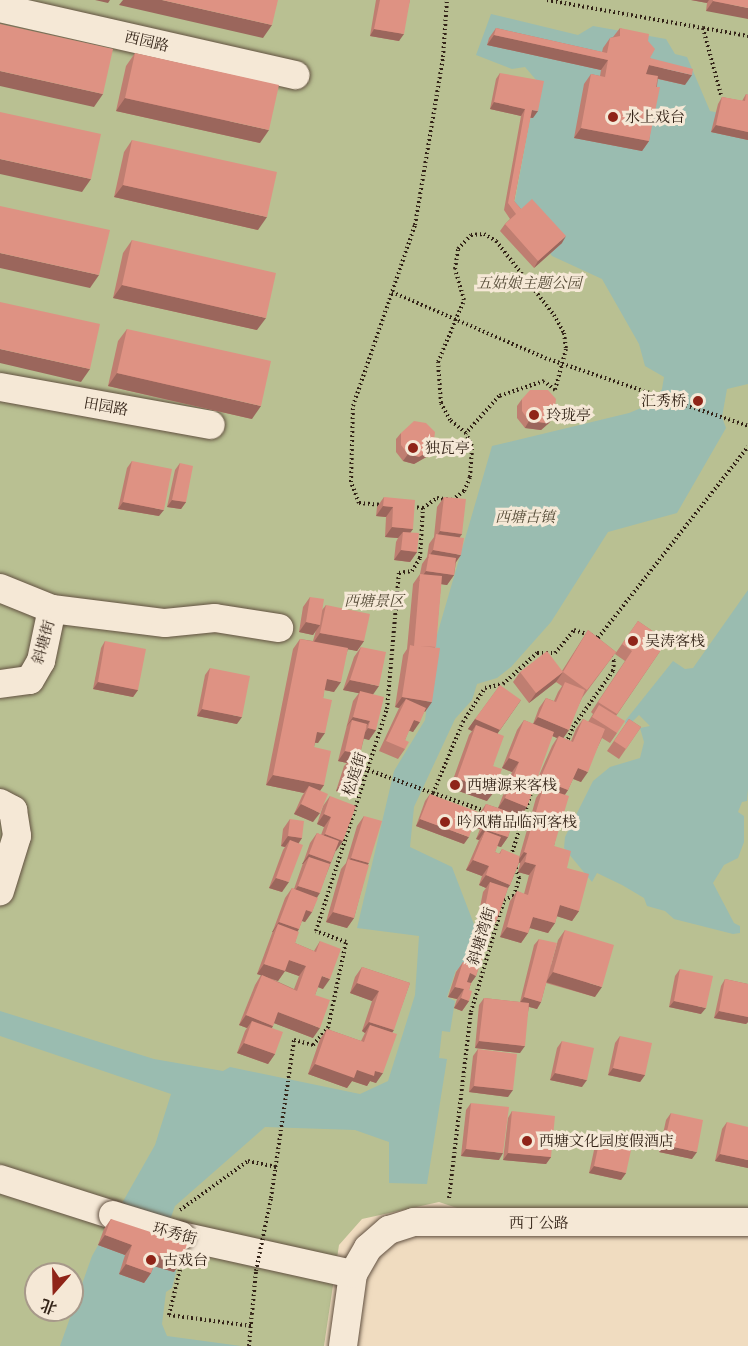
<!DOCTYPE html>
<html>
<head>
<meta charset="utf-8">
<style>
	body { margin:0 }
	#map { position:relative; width:748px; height:1346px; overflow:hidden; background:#f0dcc0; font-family:"Libre Caslon Text","Noto Serif SC",serif }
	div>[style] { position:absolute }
	.green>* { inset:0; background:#b9c092 }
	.water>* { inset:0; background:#9abcb0 }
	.path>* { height:4px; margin-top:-2px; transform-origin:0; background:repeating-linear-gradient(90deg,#332317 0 1.5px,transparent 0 4.5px) }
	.roads { filter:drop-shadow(0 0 2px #625141) drop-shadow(0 0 2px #625141) }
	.minor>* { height:28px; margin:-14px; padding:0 14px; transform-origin:14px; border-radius:14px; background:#f5e8d6 }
	.path-bridge>* { height:4px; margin-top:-2px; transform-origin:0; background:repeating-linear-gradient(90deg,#332317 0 1.5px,transparent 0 4.5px) }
	.bridges { filter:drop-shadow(0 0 2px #625141) drop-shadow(0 0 2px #625141) }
	.minor-bridge>* { height:28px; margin:-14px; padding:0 14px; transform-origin:14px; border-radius:14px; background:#f5e8d6 }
	.wall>* { inset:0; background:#bf7e71 }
	.shaded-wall>* { inset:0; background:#9b665c }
	.building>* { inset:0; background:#de9283 }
	.dots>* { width:16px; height:16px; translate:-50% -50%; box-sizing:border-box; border:3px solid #f5e8d6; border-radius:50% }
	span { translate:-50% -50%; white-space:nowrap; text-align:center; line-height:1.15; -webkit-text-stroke:6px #f5e8d6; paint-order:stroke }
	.street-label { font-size:15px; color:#332317 }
	.poi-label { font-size:15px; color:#332317 }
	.left { translate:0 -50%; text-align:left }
	.right { translate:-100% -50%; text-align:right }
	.park-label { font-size:15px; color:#544a36; font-style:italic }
	.north { position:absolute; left:24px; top:1262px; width:60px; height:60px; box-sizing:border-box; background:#f5e8d6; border:2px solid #a7998a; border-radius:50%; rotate:200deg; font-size:16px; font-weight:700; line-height:24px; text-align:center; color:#332317 }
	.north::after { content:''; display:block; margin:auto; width:21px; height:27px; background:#8f2418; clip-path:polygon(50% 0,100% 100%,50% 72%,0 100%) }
</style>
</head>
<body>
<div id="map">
	<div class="green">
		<i style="clip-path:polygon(evenodd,0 0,748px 0,748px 1211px,457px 1208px,439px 1202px,362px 1219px,339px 1245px,324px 1346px,0 1346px,0 0,36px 1274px,72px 1274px,72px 1310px,36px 1310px,36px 1274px)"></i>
	</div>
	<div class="water">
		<i style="clip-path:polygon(491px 14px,578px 35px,593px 26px,666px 39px,675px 54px,687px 57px,710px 111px,748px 119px,748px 384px,727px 389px,722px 417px,726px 428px,677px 513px,608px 532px,551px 622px,511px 667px,497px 678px,477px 684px,472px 700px,455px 719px,414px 807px,410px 847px,452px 867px,475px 927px,462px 972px,456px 970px,447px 997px,455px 1001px,450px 1032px,442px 1031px,439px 1058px,447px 1059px,427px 1184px,389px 1183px,389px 1142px,355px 1130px,265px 1127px,175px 1206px,161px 1245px,176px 1257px,176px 1272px,172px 1288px,166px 1292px,162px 1324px,167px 1336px,241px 1346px,60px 1346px,92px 1256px,155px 1145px,171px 1094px,0 1036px,0 1011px,154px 1059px,223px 1071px,230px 1067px,360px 1094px,388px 1081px,415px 995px,419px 936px,357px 928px,394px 771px,425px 720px,437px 635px,492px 446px,629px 413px,653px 403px,662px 389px,664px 377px,645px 366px,639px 344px,602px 279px,552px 256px,550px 253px,561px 243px,514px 206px,537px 81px,525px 67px,512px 69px,476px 55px)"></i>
		<i style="clip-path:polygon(748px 590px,748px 789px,747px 801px,742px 802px,738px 812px,744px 816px,744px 842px,738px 858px,724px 865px,713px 883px,734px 923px,740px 926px,740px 933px,733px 934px,674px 919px,665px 911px,647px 906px,644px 898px,622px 885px,597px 873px,592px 882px,564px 848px,565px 837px,593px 781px,610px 767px,640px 758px,644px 742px,640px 728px,650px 726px,639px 715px,626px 728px,625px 721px,673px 661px,685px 669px,693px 668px)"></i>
	</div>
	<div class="path">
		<i style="left:547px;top:0;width:158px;rotate:10.2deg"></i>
		<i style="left:703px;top:28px;width:69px;rotate:75deg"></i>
		<i style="left:703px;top:28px;width:46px;rotate:10.1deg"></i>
		<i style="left:392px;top:292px;width:167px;rotate:23.3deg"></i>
		<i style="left:545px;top:358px;width:214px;rotate:18.5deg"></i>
		<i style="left:383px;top:505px;width:24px;rotate:-175deg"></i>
		<i style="left:359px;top:503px;width:22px;rotate:-111deg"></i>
		<i style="left:351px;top:482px;width:76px;rotate:-88.5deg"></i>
		<i style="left:353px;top:406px;width:191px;rotate:-71.1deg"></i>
		<i style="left:415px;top:225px;width:170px;rotate:-80.5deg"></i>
		<i style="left:443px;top:57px;width:57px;rotate:-86deg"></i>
		<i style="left:423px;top:508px;width:17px;rotate:-36deg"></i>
		<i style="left:437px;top:498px;width:15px;rotate:8deg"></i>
		<i style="left:452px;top:500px;width:15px;rotate:-37deg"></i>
		<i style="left:464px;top:491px;width:15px;rotate:-67deg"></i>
		<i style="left:470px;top:477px;width:31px;rotate:-86deg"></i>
		<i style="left:472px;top:446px;width:14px;rotate:-115deg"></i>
		<i style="left:466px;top:433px;width:21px;rotate:-141deg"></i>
		<i style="left:450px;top:420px;width:19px;rotate:-118deg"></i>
		<i style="left:441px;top:403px;width:41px;rotate:-94.2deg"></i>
		<i style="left:438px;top:362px;width:67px;rotate:-67.2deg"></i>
		<i style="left:464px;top:300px;width:32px;rotate:-106deg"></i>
		<i style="left:455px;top:269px;width:20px;rotate:-81deg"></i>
		<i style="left:458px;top:249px;width:19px;rotate:-47deg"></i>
		<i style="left:471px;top:235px;width:13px;rotate:-4deg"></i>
		<i style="left:484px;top:234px;width:14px;rotate:30deg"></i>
		<i style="left:496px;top:241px;width:94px;rotate:51.9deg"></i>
		<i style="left:554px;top:315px;width:21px;rotate:61deg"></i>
		<i style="left:564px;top:333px;width:16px;rotate:83deg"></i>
		<i style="left:566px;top:349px;width:42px;rotate:105deg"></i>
		<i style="left:555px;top:390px;width:14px;rotate:-141deg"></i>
		<i style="left:544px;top:381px;width:47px;rotate:161.6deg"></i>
		<i style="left:499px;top:396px;width:50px;rotate:131.7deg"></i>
		<i style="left:598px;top:638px;width:243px;rotate:-51.9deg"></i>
		<i style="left:566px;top:743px;width:17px;rotate:-66deg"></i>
		<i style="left:573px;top:727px;width:69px;rotate:-54.5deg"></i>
		<i style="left:613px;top:671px;width:10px;rotate:-84deg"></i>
		<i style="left:614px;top:661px;width:9px;rotate:-126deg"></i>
		<i style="left:368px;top:770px;width:69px;rotate:19.5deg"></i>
		<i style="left:485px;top:811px;width:55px;rotate:-160.9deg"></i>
		<i style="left:433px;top:793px;width:77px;rotate:-67.1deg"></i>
		<i style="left:463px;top:722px;width:40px;rotate:-57.1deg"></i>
		<i style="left:485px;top:688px;width:18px;rotate:-13deg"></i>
		<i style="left:503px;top:684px;width:46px;rotate:-42.4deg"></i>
		<i style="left:537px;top:653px;width:18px"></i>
		<i style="left:555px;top:653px;width:30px;rotate:-50deg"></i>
		<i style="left:574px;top:630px;width:25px;rotate:18deg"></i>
		<i style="left:509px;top:819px;width:14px;rotate:21deg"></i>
		<i style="left:511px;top:856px;width:69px;rotate:-72.3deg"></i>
		<i style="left:271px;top:1198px;width:160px;rotate:-81.7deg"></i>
		<i style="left:294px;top:1040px;width:20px;rotate:15deg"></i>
		<i style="left:313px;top:1045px;width:23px;rotate:-49deg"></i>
		<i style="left:328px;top:1028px;width:88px;rotate:-78.2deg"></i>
		<i style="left:346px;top:942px;width:32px;rotate:-160deg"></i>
		<i style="left:316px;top:931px;width:233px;rotate:-72.3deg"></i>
		<i style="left:387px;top:709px;width:137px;rotate:-85deg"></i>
		<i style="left:399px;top:573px;width:13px;rotate:-9deg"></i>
		<i style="left:412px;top:571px;width:15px;rotate:-58deg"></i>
		<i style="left:420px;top:558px;width:50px;rotate:-86.6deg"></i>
		<i style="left:423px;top:508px;width:11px;rotate:-175deg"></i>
		<i style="left:449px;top:1198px;width:187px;rotate:-83.3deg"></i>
		<i style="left:471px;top:1012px;width:117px;rotate:-73.6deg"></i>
		<i style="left:504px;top:900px;width:11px;rotate:-22deg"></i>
		<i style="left:514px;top:896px;width:19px;rotate:-74deg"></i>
		<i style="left:519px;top:878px;width:13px;rotate:-108deg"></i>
		<i style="left:180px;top:1210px;width:84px;rotate:-35.8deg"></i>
		<i style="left:248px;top:1161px;width:30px;rotate:12deg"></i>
		<i style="left:182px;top:1261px;width:56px;rotate:103.5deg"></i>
		<i style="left:169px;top:1315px;width:83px;rotate:7.6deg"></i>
		<i style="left:249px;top:1346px;width:32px;rotate:-85deg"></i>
	</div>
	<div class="roads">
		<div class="minor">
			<i style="left:0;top:8px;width:303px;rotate:12.8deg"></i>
			<i style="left:0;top:387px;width:214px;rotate:10.2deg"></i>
			<i style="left:0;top:588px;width:56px;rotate:22deg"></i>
			<i style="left:52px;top:609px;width:114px;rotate:7.1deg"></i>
			<i style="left:165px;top:623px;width:50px;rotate:-5.7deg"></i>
			<i style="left:215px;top:618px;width:65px;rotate:8.9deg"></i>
			<i style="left:0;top:684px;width:30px;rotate:-8deg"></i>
			<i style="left:30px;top:680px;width:22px;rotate:-60deg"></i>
			<i style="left:41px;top:661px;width:53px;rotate:-78.1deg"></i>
			<i style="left:0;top:803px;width:15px;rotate:28deg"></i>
			<i style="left:13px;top:810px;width:26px;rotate:81deg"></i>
			<i style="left:17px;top:836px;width:58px;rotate:107.2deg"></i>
			<i style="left:0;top:1179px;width:119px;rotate:17.7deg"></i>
			<i style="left:181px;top:1236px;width:176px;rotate:12.5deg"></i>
			<i style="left:343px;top:1346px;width:73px;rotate:-82.1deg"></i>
			<i style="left:353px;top:1274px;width:30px;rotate:-60deg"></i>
			<i style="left:368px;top:1248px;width:28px;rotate:-41deg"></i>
			<i style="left:389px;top:1230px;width:26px;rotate:-18deg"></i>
			<i style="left:414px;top:1222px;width:334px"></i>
		</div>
	</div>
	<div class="path-bridge">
		<i style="left:252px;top:1314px;width:43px;rotate:-84.7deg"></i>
		<i style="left:256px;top:1271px;width:75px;rotate:-78.4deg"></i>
	</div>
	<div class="bridges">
		<div class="minor-bridge">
			<i style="left:113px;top:1215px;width:71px;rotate:17.2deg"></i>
		</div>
	</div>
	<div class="wall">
		<i style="clip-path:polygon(376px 0,410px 0,399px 41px,370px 36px)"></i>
		<i style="clip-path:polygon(691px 0,748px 0,706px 11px,707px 3px)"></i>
		<i style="clip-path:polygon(496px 28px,602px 52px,603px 48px,610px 38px,613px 37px,620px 28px,648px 41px,650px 58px,685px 85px,658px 79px,649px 141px,642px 151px,574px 138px,584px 84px,591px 74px,600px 76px,601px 70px,487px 45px,489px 38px)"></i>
		<i style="clip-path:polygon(135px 53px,260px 143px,116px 111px,126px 66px)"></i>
		<i style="clip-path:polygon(500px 73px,533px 118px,530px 118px,514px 201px,521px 209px,562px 243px,534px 268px,500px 231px,505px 224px,510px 219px,504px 210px,521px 116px,490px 109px,496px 79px)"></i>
		<i style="clip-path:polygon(746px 94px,748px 95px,748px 140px,711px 132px,718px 104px,722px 97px,742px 101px)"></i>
		<i style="clip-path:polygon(132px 140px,258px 230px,114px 197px,124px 152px)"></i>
		<i style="clip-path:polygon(132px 240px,257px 330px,113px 298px,123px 253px)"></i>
		<i style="clip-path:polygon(127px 329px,252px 419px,108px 386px,118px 341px)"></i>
		<i style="clip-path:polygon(522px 399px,554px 416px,549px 423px,541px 430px,525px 428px,517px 418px,517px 406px)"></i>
		<i style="clip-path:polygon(401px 433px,428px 456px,414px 464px,403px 461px,396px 452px,396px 439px)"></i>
		<i style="clip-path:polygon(132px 461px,159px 516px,118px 509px,127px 468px)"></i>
		<i style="clip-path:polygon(180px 463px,186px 502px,181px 509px,167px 507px,175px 470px)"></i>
		<i style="clip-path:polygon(384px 497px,413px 529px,410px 532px,417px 552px,410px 562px,394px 560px,396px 542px,398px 538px,385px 537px,386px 517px,376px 516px,377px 507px)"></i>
		<i style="clip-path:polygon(444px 497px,462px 534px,460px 537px,454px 575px,447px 585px,441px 584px,435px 648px,424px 712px,413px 732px,409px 730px,405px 740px,405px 749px,398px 759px,379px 751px,399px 708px,395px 707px,403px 655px,407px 649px,413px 584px,420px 574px,422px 564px,427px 557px,429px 544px,434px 537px,437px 507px)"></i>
		<i style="clip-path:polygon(310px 597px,322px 610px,326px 605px,364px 641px,357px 651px,348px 649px,334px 692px,324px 690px,318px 743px,315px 743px,314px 747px,324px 785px,320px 791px,313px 822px,294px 814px,302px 796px,304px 793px,266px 785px,293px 649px,300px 639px,313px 641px,316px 630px,313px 635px,299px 632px,303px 607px)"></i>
		<i style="clip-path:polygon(evenodd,638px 621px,667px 641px,616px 716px,617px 733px,610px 743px,602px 738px,581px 782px,573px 779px,568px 790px,565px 795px,554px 846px,567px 868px,579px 911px,572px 921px,557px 916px,555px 923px,548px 933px,530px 928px,528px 933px,521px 943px,500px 937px,510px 901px,517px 891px,524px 894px,529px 875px,518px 872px,520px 863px,519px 863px,510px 885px,508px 888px,496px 922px,492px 927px,476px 976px,471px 983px,469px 990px,469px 1001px,462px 1011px,454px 1008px,457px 999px,448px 997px,456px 972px,463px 962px,466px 963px,478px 928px,476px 927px,483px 892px,486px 888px,479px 885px,482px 876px,466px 870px,479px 840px,476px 839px,480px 829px,474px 828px,479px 814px,486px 804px,498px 808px,512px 772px,502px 768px,517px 730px,524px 720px,533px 724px,539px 708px,546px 698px,554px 701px,558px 692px,562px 686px,556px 682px,529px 703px,513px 682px,520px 672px,562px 671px,588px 630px,616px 652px,582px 698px,563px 738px,571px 741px,576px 729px,583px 719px,588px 722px,593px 714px,591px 712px,625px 661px,615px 654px,638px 621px,552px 736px,557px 738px,552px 746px,533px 789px,540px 792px,536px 798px,519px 858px,502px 849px,499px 854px,495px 852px,497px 846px,501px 847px,508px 837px,515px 815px,520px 817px,552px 736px)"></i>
		<i style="clip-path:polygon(105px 641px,138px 690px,133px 697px,93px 689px,101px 648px)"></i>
		<i style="clip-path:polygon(361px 647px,373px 695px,376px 730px,369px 740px,364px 738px,360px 754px,357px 758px,358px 786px,351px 796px,336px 791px,344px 766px,347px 763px,338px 761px,353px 701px,359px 693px,343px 690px,354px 657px)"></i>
		<i style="clip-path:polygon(210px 668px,237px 724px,197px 716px,205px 675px)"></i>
		<i style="clip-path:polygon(500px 685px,498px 733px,493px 766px,487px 801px,450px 788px,469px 735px,472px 731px,468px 729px)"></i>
		<i style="clip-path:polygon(629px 719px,641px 727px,619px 759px,607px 751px)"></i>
		<i style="clip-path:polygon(430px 794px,464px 844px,416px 826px,425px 801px)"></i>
		<i style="clip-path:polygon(evenodd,330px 796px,343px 841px,336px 850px,317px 898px,312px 912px,305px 922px,302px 921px,298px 931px,295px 943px,314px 951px,320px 941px,323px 989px,318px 987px,315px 995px,313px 1038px,274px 1023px,272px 1028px,275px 1054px,268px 1064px,237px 1053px,245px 1031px,247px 1028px,239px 1025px,255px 985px,261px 975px,257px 974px,285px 898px,292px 888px,294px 889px,310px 843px,317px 833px,321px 835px,324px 827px,317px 824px,323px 806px,330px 796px,285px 971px,299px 976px,294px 989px,270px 978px,278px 981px,285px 971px)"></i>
		<i style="clip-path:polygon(364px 816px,368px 865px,354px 918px,347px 928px,326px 922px,341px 869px,346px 863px,357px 826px)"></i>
		<i style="clip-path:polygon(290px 819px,302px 838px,299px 843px,282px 892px,269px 888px,283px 850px,285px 847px,281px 846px,283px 829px)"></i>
		<i style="clip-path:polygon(565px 930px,595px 997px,546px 983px,541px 1002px,537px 1009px,529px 1007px,520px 1053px,475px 1048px,479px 1005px,484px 998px,520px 1002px,534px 945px,539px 939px,551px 965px,558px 940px)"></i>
		<i style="clip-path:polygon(362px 967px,410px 983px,392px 1033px,376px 1083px,370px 1081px,367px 1086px,352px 1081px,347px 1088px,308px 1074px,320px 1039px,327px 1029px,361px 1041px,365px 1033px,362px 1031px,372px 1001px,350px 993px,355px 977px)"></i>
		<i style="clip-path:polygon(680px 969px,701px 1014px,669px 1007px,675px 976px)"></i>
		<i style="clip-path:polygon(725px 979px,748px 984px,748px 1022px,746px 1024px,714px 1018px,721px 986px)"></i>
		<i style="clip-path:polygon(620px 1036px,645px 1075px,640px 1082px,608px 1075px,615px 1043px)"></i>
		<i style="clip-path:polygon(562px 1041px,582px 1087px,550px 1080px,557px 1048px)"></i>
		<i style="clip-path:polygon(478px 1049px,508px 1097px,469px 1092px,473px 1056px)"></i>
		<i style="clip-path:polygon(471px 1103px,499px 1160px,461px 1156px,466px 1110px)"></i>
		<i style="clip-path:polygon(512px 1111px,551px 1157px,546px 1164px,503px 1160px,508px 1118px)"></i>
		<i style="clip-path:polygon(671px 1113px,692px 1159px,659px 1152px,666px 1120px)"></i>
		<i style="clip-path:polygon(727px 1122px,748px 1168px,715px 1161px,722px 1129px)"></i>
		<i style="clip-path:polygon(601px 1134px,626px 1173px,621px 1180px,589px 1173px,596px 1141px)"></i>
		<i style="clip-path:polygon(111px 1219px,181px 1262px,174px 1272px,154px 1266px,151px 1273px,144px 1283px,119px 1274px,125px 1255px,98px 1245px,104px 1229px)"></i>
	</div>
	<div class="shaded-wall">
		<i style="clip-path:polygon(95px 0,110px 0,108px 3px)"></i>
		<i style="clip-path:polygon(123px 0,162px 0,272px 25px,263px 38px,119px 5px)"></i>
		<i style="clip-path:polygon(691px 0,709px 0,707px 3px)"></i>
		<i style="clip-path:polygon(713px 1px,748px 8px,748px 19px,706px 11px)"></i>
		<i style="clip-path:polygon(374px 29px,404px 34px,399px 41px,370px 36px)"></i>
		<i style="clip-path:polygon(494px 35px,608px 60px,601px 70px,487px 45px)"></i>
		<i style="clip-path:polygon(649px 65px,692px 75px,685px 85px,642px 75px)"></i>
		<i style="clip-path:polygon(0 71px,103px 94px,94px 107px,0 86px)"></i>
		<i style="clip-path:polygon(125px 98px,269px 130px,260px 143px,116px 111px)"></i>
		<i style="clip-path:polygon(494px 102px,525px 109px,521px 116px,490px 109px)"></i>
		<i style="clip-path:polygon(532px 110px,538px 111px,533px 118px,527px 117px)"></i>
		<i style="clip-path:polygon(716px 125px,748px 132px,748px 140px,711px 132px)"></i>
		<i style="clip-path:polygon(581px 128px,649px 141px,642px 151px,574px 138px)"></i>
		<i style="clip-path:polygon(0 159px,91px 179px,82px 192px,0 174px)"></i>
		<i style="clip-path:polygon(123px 185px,267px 217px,258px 230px,114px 197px)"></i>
		<i style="clip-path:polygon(566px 236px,562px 243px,534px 268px,538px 261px)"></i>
		<i style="clip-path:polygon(0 253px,99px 275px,90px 288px,0 268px)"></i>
		<i style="clip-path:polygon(122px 285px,266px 318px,257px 330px,113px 298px)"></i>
		<i style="clip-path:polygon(0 349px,90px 369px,81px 382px,0 363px)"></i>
		<i style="clip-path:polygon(117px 373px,261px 406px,252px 419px,108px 386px)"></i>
		<i style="clip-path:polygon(554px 416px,549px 423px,541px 430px,525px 428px,529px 421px)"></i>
		<i style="clip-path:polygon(433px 449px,428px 456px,414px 464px,403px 461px,408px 454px)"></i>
		<i style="clip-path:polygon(172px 500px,186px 502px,181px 509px,167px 507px)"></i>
		<i style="clip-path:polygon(123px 502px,164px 510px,159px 516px,118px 509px)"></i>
		<i style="clip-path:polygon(383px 506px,393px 507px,386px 517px,376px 516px)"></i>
		<i style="clip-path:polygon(392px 527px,413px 529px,406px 539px,403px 532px,398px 538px,385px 537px)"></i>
		<i style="clip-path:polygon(440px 531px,462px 534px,455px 543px,435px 539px)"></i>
		<i style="clip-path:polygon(401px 550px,417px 552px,410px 562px,394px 560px)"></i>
		<i style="clip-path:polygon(433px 550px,461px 555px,454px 565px,428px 558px)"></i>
		<i style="clip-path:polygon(426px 571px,454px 575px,447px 585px,419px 581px)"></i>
		<i style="clip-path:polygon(306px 622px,320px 625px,313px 635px,299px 632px)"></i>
		<i style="clip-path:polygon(320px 633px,364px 641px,357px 651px,313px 643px)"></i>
		<i style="clip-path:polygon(563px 672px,556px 682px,529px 703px,536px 693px)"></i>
		<i style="clip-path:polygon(327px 679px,341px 682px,334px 692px,320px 689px)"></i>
		<i style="clip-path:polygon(350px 680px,379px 686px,372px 696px,343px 690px)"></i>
		<i style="clip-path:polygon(98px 682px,138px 690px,133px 697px,93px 689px)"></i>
		<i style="clip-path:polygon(402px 697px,432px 702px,425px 712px,406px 699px,399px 708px,395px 707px)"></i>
		<i style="clip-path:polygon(521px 700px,493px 740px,476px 725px,472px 731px,468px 729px,475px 719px)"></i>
		<i style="clip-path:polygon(202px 709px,242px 717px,237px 724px,197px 716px)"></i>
		<i style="clip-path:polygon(353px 717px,370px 721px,363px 731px,352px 720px,346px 727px)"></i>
		<i style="clip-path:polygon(538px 717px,569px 730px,562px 740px,559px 736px,557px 738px,531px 727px)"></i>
		<i style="clip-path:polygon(414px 720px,420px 722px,413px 732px,407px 730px)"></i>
		<i style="clip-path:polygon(368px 728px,376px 730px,369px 740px,361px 738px)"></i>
		<i style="clip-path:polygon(317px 732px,325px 733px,318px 743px,310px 742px)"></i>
		<i style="clip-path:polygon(345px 751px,360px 754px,353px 764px,351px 756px,347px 763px,338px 761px)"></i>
		<i style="clip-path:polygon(509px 758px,519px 762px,512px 772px,502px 768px)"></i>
		<i style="clip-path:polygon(578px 768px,588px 772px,581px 782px,571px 778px)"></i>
		<i style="clip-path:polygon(273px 775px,324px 785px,317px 795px,309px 786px,304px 793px,266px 785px)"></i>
		<i style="clip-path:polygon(457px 778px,494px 792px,487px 801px,450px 788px)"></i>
		<i style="clip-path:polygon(540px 779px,568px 790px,561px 800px,543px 788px,540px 792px,533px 789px)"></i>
		<i style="clip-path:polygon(343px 781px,358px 786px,351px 796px,336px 791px)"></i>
		<i style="clip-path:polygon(505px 798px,527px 807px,520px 817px,498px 808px)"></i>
		<i style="clip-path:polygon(301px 804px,320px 813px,313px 822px,294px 814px)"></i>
		<i style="clip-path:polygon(324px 814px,331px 817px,324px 827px,317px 824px)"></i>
		<i style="clip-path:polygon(481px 818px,487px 819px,480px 829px,474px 828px)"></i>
		<i style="clip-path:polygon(420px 819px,469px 837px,464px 844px,416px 826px)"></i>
		<i style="clip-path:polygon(483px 829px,508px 837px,501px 847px,481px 841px,485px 831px,479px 840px,476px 839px)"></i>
		<i style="clip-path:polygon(325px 834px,343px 841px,336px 851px,318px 844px)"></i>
		<i style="clip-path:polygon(288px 836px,302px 838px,295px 848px,290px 840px,285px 847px,281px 846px)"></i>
		<i style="clip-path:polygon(524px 852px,527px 853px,520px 863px,517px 862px)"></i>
		<i style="clip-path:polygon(309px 854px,331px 862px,324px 872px,309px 857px,303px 864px,302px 864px)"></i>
		<i style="clip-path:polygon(351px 858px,369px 863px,362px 873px,347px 864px)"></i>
		<i style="clip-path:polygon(473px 860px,489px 866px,482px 876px,466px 870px)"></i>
		<i style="clip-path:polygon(525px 862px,536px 865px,529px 875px,518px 872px)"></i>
		<i style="clip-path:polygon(486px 875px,510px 885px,503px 895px,490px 882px,486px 888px,479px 885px)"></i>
		<i style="clip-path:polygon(276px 878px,289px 882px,282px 892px,269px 888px)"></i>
		<i style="clip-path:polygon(298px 886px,320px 893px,313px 903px,291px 896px)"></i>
		<i style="clip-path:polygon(560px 905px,579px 911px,572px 921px,553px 915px)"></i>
		<i style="clip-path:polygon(306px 910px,312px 912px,305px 922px,299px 920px)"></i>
		<i style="clip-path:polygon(333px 912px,354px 918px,347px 928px,326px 922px)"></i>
		<i style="clip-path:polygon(483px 917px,496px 922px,489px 932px,484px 920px,478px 928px,476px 927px)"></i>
		<i style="clip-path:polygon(533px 917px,555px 923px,548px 933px,526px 927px)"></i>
		<i style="clip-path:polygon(279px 922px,299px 929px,292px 939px,278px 924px,273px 932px,272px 932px)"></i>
		<i style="clip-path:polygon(507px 927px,528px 933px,521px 943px,500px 937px)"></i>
		<i style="clip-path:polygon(289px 960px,306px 966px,299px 976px,282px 970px)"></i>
		<i style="clip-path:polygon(470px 963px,480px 966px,474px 975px,476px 976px,469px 986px,463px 973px)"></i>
		<i style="clip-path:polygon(264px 964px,285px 971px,278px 981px,257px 974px)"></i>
		<i style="clip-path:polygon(553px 972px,602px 987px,595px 997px,546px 982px)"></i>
		<i style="clip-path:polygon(322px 976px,330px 979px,323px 989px,315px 986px)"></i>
		<i style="clip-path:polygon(357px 983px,379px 991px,372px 1001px,350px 993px)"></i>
		<i style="clip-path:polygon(455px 987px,464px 989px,457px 999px,448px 997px)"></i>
		<i style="clip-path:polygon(524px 997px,541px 1002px,537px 1009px,519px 1004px)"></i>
		<i style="clip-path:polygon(461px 998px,469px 1001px,462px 1011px,454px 1008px)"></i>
		<i style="clip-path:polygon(674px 1001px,706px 1008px,701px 1014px,669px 1007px)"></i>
		<i style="clip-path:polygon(719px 1011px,748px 1017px,748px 1022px,746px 1024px,714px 1018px)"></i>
		<i style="clip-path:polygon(278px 1012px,320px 1028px,313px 1038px,271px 1022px)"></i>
		<i style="clip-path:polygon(246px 1015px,273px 1026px,266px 1036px,252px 1021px,247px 1028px,239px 1025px)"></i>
		<i style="clip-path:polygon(369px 1022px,394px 1030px,387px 1040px,370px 1025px,365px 1033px,362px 1031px)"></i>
		<i style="clip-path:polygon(479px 1041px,525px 1046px,520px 1053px,475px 1048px)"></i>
		<i style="clip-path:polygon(244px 1043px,275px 1054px,268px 1064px,237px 1053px)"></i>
		<i style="clip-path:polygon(315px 1064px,357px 1070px,375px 1071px,383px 1073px,376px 1083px,370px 1081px,367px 1086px,352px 1081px,347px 1088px,308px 1074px)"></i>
		<i style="clip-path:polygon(613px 1068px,645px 1075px,640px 1082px,608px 1075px)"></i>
		<i style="clip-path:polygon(555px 1073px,587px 1080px,582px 1087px,550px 1080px)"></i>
		<i style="clip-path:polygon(474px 1086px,513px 1090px,508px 1097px,469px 1092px)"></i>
		<i style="clip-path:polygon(664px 1145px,697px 1152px,692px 1159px,659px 1152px)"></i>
		<i style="clip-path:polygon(466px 1149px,503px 1153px,499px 1160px,461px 1156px)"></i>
		<i style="clip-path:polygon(508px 1153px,551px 1157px,546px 1164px,503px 1160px)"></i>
		<i style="clip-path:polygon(720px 1154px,748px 1160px,748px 1168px,715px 1161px)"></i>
		<i style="clip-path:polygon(594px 1166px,626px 1173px,621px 1180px,589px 1173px)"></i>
		<i style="clip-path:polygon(105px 1235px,132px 1245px,125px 1255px,98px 1245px)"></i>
		<i style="clip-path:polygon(157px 1255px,181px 1262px,174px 1272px,150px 1265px)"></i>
		<i style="clip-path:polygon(126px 1264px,151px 1273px,144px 1283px,119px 1274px)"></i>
	</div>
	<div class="building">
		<i style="clip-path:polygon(162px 0,278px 0,272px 25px)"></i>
		<i style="clip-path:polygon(380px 0,410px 0,404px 34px,374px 29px)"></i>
		<i style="clip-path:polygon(713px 0,748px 0,748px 8px,713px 1px)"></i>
		<i style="clip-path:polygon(0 24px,113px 49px,103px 94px,0 71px)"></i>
		<i style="clip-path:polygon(496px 28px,607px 53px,610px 38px,620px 36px,620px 28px,649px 34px,648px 41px,655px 49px,650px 58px,693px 69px,692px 75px,649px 65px,646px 74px,658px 76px,656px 87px,660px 87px,649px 141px,581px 128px,591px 74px,605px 77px,608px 60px,494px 35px)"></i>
		<i style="clip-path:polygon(135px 53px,279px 85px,269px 130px,125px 98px)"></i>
		<i style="clip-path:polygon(500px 73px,544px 81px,538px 111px,532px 110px,514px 201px,521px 209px,532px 199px,566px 236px,538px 261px,505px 224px,516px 214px,508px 203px,525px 109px,494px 102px)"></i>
		<i style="clip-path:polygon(746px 94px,748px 95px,748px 132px,716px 125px,722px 97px,745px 101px)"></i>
		<i style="clip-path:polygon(0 112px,101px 134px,91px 179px,0 159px)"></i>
		<i style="clip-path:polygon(132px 140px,277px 172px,267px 217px,123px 185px)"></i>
		<i style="clip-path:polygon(0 206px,110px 230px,99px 275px,0 253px)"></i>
		<i style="clip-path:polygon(132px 240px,276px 273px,266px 318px,122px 285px)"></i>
		<i style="clip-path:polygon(0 302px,100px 324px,90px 369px,0 349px)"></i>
		<i style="clip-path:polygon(127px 329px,271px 361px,261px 406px,117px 373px)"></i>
		<i style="clip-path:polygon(530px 390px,548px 390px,556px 399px,554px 416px,545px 423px,529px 421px,522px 411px,522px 399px)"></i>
		<i style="clip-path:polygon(414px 421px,426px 423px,435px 432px,433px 449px,419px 457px,408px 454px,401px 445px,401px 433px)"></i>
		<i style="clip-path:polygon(132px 461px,172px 469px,164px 510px,123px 502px)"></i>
		<i style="clip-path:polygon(180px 463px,193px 466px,186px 502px,172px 500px)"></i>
		<i style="clip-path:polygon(384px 497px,415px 500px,413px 529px,392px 527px,393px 507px,383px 506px)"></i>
		<i style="clip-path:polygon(444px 497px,466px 499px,462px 534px,440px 531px)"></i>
		<i style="clip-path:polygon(403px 532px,419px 533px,417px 552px,401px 550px)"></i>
		<i style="clip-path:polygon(436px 534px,464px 538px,461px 555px,433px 550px)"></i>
		<i style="clip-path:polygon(429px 554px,456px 558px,454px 575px,426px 571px)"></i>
		<i style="clip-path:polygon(420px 574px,442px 576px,436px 647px,420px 646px,440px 648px,432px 702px,402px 697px,410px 645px,414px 646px)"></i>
		<i style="clip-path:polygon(310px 597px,324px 599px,320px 625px,306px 622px)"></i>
		<i style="clip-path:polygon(326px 605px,370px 614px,364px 641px,320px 633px)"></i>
		<i style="clip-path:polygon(638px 621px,667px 641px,617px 714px,598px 702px,632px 651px,622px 644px)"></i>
		<i style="clip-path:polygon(588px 630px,616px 652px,587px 690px,563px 672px)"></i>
		<i style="clip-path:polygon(300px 639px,348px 648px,341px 682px,327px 679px,323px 698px,332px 700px,325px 733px,317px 732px,314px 747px,331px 751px,324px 785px,273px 775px)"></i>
		<i style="clip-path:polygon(105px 641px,146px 649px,138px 690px,98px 682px)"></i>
		<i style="clip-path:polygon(361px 647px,386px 652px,379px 686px,350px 680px)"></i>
		<i style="clip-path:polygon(547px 651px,563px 672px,536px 693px,520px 672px)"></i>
		<i style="clip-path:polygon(210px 668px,250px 676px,242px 717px,202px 709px)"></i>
		<i style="clip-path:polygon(565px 682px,585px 690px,569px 730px,538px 717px,546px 698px,556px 702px)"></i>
		<i style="clip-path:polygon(500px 685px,521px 700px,500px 730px,475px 719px)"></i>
		<i style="clip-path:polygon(360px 691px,384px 697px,376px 730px,368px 728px,370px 721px,353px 717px)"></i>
		<i style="clip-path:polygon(406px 699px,426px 708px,420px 722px,414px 720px,405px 740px,409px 742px,405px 749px,386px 741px)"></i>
		<i style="clip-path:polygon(599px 705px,625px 721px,617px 733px,592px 717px)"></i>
		<i style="clip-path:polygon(583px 719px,605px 729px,588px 772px,578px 768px,568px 790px,540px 779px,559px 736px,573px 742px)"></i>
		<i style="clip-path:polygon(629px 719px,641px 727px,626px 749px,614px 741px)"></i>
		<i style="clip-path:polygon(352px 720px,367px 724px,360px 754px,345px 751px)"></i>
		<i style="clip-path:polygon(524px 720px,554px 732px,527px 807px,505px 798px,519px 762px,509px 758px)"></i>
		<i style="clip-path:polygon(476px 725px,504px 736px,493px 766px,502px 769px,494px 792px,457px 778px)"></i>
		<i style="clip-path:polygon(351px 756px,366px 761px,358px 786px,343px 781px)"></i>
		<i style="clip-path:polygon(309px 786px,328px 794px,320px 813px,301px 804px)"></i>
		<i style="clip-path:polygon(543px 788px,569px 796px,554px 846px,571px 851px,567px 868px,589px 874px,579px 911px,560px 905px,555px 923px,533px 917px,528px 933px,507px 927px,517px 891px,528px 895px,536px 865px,525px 862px,527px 853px,524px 852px)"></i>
		<i style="clip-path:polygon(430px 794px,478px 812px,469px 837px,420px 819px)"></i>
		<i style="clip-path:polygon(330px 796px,356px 806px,343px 841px,325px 834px,331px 817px,324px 814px)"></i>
		<i style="clip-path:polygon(486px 804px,515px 814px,508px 837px,483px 829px,487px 819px,481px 818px)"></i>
		<i style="clip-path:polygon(364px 816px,382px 821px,369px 863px,351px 858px)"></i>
		<i style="clip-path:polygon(290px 819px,304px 821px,302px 838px,288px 836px)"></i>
		<i style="clip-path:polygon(485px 831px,501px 837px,495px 852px,500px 854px,502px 849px,519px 856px,519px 862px,510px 885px,486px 875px,489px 866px,473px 860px)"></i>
		<i style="clip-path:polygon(317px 833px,339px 841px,331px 862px,309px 854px)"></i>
		<i style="clip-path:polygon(290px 840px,303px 845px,289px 882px,276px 878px)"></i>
		<i style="clip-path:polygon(309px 857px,330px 864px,320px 893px,298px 886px)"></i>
		<i style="clip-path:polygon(348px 859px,369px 865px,354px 918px,333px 912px)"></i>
		<i style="clip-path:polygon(490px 882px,508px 888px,496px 922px,483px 917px)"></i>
		<i style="clip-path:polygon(292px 888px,318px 898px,312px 912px,306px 910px,299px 929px,279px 922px)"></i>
		<i style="clip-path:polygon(484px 920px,493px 923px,480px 966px,470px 963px)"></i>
		<i style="clip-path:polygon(278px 924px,299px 932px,295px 943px,316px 952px,320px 941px,341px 949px,330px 979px,322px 976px,315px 995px,330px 1000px,320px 1028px,278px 1012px,273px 1026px,246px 1015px,262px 975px,297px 991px,306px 966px,289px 960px,285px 971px,264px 964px)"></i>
		<i style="clip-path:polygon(565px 930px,614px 945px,602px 987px,553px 972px)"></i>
		<i style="clip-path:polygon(539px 939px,557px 943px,541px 1002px,524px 997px)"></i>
		<i style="clip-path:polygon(463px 962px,479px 967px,476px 976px,470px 973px,467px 982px,471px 983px,469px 990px,472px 991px,469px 1001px,461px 998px,464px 989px,455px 987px)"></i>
		<i style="clip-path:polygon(362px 967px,410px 983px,394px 1030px,369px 1022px,379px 991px,357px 983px)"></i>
		<i style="clip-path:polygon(680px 969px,713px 976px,706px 1008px,674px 1001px)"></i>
		<i style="clip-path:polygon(725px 979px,748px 984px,748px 1017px,719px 1011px)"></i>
		<i style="clip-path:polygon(484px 998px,529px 1003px,525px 1046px,479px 1041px)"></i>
		<i style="clip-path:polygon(252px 1021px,283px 1032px,275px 1054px,244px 1043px)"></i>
		<i style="clip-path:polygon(370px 1025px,397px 1034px,383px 1073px,375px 1071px,374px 1076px,357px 1070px,354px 1078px,315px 1064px,327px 1029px,364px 1042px)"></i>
		<i style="clip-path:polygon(620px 1036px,652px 1043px,645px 1075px,613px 1068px)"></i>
		<i style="clip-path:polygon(562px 1041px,594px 1048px,587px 1080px,555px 1073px)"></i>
		<i style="clip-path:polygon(478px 1049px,517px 1054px,513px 1090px,474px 1086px)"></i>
		<i style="clip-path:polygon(471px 1103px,509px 1107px,503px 1153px,466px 1149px)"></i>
		<i style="clip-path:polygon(512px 1111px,555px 1116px,551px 1157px,508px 1153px)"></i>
		<i style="clip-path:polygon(671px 1113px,703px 1120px,697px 1152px,664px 1145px)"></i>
		<i style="clip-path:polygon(727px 1122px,748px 1127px,748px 1160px,720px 1154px)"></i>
		<i style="clip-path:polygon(601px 1134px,633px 1141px,626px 1173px,594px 1166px)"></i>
		<i style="clip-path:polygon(111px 1219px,187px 1244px,181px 1262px,157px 1255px,151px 1273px,126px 1264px,132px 1245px,105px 1235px)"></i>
	</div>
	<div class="dots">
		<i style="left:613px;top:117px;background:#8f2418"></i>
		<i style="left:698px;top:401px;background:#8f2418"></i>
		<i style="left:534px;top:415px;background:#8f2418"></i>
		<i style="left:413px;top:448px;background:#8f2418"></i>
		<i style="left:633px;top:641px;background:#8f2418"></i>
		<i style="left:455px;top:785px;background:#8f2418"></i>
		<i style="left:445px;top:822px;background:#8f2418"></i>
		<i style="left:527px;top:1141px;background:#8f2418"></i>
		<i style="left:151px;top:1260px;background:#8f2418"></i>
	</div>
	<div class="street-label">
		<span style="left:147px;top:41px;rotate:13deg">西园路</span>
		<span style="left:106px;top:406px;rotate:10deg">田园路</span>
		<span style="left:43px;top:642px;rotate:-74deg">斜塘街</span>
		<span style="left:354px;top:774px;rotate:-72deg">松庭街</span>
		<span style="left:481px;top:936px;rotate:-73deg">斜塘湾街</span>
		<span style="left:539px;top:1223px">西丁公路</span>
		<span style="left:175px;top:1233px;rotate:15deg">环秀街</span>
	</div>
	<div class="poi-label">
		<span class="left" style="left:625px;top:117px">水上戏台</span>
		<span class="right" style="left:686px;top:401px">汇秀桥</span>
		<span class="left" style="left:546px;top:415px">玲珑亭</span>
		<span class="left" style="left:425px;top:448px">独瓦亭</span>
		<span class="left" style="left:645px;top:641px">吴涛客栈</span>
		<span class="left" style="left:467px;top:785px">西塘源来客栈</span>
		<span class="left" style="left:457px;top:822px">吟风精品临河客栈</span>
		<span class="left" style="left:539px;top:1141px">西塘文化园度假酒店</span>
		<span class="left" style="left:163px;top:1260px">古戏台</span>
	</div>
	<div class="park-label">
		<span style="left:529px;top:283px">五姑娘主题公园</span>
		<span style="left:525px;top:517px">西塘古镇</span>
		<span style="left:374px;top:601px">西塘景区</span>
	</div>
	<div class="north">北</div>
</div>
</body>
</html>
